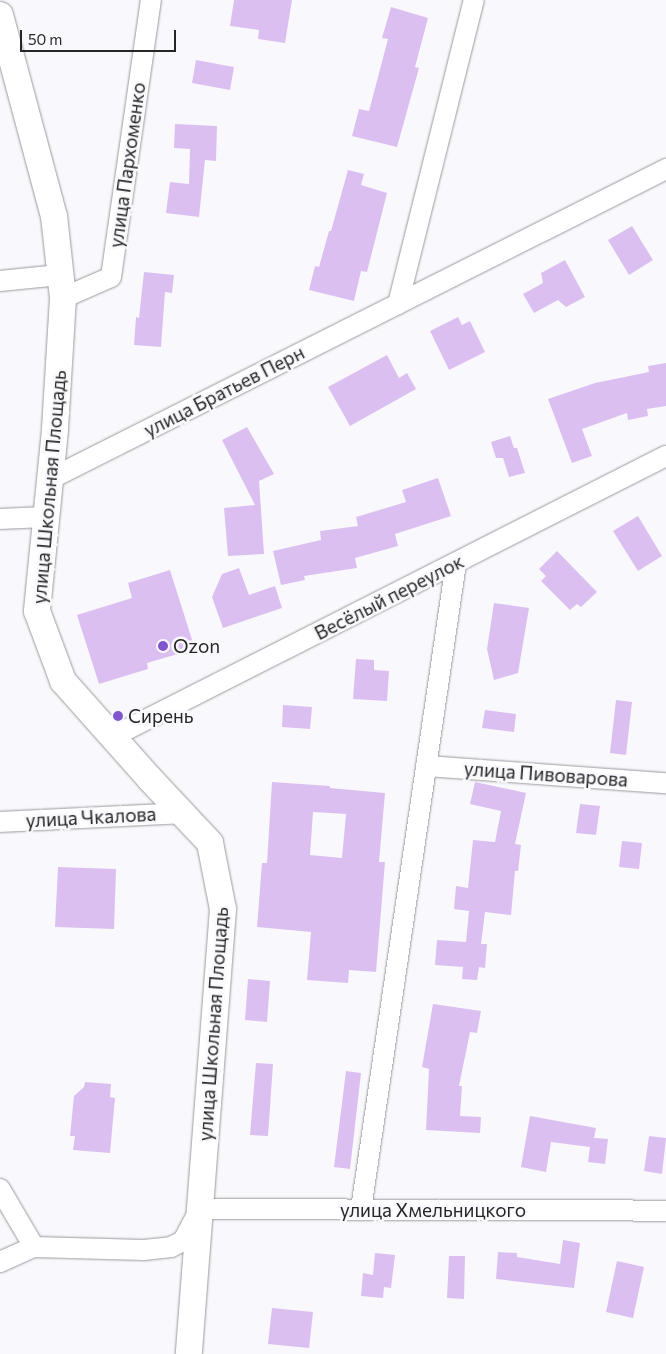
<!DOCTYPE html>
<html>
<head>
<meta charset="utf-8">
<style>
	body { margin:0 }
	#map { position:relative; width:666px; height:1354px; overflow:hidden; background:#f9f9fd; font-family:Commissioner,sans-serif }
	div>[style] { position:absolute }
	.building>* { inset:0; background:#dcbff1 }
	.roads { filter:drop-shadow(0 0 1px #9a999d) drop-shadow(0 0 1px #9a999d) }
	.minor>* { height:20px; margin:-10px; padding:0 10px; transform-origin:10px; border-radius:10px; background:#fff }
	.major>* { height:26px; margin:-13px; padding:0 13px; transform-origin:13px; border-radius:13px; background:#fff }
	.dots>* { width:14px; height:14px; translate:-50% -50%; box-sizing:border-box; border:2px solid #f9f9fd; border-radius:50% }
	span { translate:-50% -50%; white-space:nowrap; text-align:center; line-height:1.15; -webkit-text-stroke:5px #f9f9fd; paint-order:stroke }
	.street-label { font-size:19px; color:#262627 }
	.poi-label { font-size:19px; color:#262627 }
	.left { translate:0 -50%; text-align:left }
	.scale { position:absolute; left:20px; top:30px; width:156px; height:22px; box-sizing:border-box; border:2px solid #262627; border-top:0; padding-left:6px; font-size:15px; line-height:18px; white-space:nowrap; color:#262627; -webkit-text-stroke:4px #f9f9fd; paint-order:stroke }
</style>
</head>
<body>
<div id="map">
	<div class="building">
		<i style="clip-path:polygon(234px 0,292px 0,285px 43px,258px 39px,259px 30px,230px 26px)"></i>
		<i style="clip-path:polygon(391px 7px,428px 18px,415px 67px,419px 68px,397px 147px,352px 136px,359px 109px,369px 111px,388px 39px,382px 38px)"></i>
		<i style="clip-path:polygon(196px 60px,234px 67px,230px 90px,192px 83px)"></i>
		<i style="clip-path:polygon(175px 124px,217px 126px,216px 161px,205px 160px,199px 217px,166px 213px,170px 182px,189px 184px,190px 149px,174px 148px)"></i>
		<i style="clip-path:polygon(348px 170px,364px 174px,361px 185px,387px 193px,367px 272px,361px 271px,354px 301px,309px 290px,315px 266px,319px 267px,329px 231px,331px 231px)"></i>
		<i style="clip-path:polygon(632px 226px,653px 260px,629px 275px,608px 240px)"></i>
		<i style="clip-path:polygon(565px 260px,585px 297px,566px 307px,558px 300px,534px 313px,523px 294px,543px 283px,541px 273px)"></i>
		<i style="clip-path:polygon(144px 272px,174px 275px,172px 293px,165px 292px,161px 347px,134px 345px,136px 317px,139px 318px)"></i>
		<i style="clip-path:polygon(458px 317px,462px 325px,470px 321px,485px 352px,449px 370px,430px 331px)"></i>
		<i style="clip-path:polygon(387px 355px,399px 378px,407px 373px,416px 389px,350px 426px,328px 387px)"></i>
		<i style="clip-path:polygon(666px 363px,666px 406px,647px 409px,648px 416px,628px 420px,627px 413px,582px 429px,592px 456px,572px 463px,548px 399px,595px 383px,649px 372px,648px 366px)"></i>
		<i style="clip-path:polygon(247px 427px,274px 474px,259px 481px,264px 554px,228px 556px,224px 508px,255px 505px,222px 440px)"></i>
		<i style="clip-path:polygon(510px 436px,514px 448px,517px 448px,525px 473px,509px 477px,503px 458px,496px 458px,491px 442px)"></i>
		<i style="clip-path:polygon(438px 478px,451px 516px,395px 534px,398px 546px,355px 558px,357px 568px,304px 576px,305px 580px,281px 585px,273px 551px,321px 540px,320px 531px,358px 526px,356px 517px,406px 502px,402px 490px)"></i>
		<i style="clip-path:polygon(638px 516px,662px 556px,638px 571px,613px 531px)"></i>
		<i style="clip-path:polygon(557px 551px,597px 592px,581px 607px,577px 604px,570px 610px,541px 581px,546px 576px,539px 569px)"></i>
		<i style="clip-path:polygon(239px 568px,249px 595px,275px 586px,282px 608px,223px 628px,212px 597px,222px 574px)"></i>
		<i style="clip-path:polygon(170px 570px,195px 649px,147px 663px,148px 669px,99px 684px,77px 615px,132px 598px,128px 583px)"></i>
		<i style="clip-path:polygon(494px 603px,529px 608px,518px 673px,494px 680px,487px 649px)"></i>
		<i style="clip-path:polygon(356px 659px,374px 660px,374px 670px,389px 671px,387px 701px,353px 699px)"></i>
		<i style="clip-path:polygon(616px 700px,632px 702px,626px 755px,610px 753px)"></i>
		<i style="clip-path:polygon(283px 705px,312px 707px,310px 729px,282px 727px)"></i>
		<i style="clip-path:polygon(485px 710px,516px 714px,514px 732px,482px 728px)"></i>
		<i style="clip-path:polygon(evenodd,272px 782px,330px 786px,330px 788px,385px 793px,379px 862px,385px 862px,376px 972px,349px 970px,348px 983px,307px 980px,311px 932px,257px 927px,262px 863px,267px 863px,272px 782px,313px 812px,346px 814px,342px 858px,310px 855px,313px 812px)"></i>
		<i style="clip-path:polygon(475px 782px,526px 793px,515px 844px,521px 845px,518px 871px,515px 871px,511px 915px,485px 912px,481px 944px,487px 944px,485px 968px,479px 967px,477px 980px,462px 979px,463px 967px,435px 965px,437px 940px,466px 942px,469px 911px,454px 909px,456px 886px,468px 888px,473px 840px,495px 842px,501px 811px,470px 804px)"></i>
		<i style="clip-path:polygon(580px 804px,600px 806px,596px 835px,576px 833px)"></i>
		<i style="clip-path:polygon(622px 841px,642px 843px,639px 869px,619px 867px)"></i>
		<i style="clip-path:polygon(58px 867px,116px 869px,114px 929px,55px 927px)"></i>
		<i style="clip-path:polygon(248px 979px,270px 981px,267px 1022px,245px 1020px)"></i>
		<i style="clip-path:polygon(433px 1004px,481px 1011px,477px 1033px,470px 1032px,459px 1086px,462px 1086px,460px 1116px,481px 1117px,480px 1133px,426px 1130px,429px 1069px,422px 1067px)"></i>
		<i style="clip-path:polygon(256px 1063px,273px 1064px,268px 1136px,250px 1135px)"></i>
		<i style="clip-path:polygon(346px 1071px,361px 1073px,350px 1169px,334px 1167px)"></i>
		<i style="clip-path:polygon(85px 1082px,111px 1084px,110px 1097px,115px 1098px,110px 1153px,73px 1150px,75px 1136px,70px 1136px,74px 1096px,84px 1087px)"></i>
		<i style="clip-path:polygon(530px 1116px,596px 1128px,594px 1138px,608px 1139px,605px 1164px,588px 1162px,590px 1147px,551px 1142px,546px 1172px,521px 1167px)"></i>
		<i style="clip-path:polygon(649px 1136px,666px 1138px,662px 1174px,644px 1171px)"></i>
		<i style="clip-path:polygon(563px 1240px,580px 1243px,574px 1288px,496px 1279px,498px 1252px,517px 1253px,517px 1257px,560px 1264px)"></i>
		<i style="clip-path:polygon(375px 1253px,395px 1255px,391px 1288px,384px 1287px,383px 1298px,361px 1296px,363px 1273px,373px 1275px)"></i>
		<i style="clip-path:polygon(449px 1256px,465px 1256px,464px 1299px,447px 1298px)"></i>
		<i style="clip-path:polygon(617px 1261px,644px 1267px,633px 1318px,606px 1312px)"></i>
		<i style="clip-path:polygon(272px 1308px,313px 1312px,309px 1348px,268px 1344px)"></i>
	</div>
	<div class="roads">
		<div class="minor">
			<i style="left:0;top:281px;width:60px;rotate:-5.7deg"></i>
			<i style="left:63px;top:298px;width:52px;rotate:-23.6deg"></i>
			<i style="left:111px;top:277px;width:280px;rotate:-81.8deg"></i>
			<i style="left:398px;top:304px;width:313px;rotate:-76deg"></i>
			<i style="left:50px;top:479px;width:690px;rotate:-26.71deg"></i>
			<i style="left:0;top:519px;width:46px;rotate:-2.5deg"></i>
			<i style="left:112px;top:737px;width:621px;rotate:-26.9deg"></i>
			<i style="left:426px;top:766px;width:241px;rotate:4.1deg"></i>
			<i style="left:0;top:822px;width:181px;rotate:-2.8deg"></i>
			<i style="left:0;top:1189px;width:67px;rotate:59.6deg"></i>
			<i style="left:361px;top:1209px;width:653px;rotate:-81.63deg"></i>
			<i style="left:0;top:1262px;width:37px;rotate:-24deg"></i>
			<i style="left:34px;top:1247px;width:110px;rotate:1.6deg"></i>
			<i style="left:144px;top:1250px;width:27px;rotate:-6deg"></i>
			<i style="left:171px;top:1247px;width:13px;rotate:-27deg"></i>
			<i style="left:183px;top:1241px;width:36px;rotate:-62deg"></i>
			<i style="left:200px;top:1209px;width:466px;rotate:0.2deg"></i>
		</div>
		<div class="major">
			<i style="left:0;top:15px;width:208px;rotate:75deg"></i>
			<i style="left:54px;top:216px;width:82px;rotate:83.7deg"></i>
			<i style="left:63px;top:298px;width:132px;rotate:93.5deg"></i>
			<i style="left:55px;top:430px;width:182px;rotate:95.7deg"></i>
			<i style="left:37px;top:611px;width:75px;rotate:69.6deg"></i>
			<i style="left:63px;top:681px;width:131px;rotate:48.4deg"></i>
			<i style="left:150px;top:779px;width:88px;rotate:46.8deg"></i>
			<i style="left:210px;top:843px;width:67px;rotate:78.9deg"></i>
			<i style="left:223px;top:909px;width:446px;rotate:94.4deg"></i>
		</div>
	</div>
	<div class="dots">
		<i style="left:163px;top:646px;background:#8055ce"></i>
		<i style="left:118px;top:716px;background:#8055ce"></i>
	</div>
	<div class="street-label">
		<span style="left:127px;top:165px;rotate:-82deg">улица Пархоменко</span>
		<span style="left:224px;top:391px;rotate:-27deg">улица Братьев Перн</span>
		<span style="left:49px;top:487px;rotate:-85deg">улица Школьная Площадь</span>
		<span style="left:389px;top:597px;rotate:-27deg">Весёлый переулок</span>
		<span style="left:546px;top:774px;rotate:4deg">улица Пивоварова</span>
		<span style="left:91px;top:817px;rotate:-3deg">улица Чкалова</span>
		<span style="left:213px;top:1024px;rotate:-86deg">улица Школьная Площадь</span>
		<span style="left:433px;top:1210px">улица Хмельницкого</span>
	</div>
	<div class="poi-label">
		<span class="left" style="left:173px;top:646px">Ozon</span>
		<span class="left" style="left:128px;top:716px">Сирень</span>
	</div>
	<div class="scale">50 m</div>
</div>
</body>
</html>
